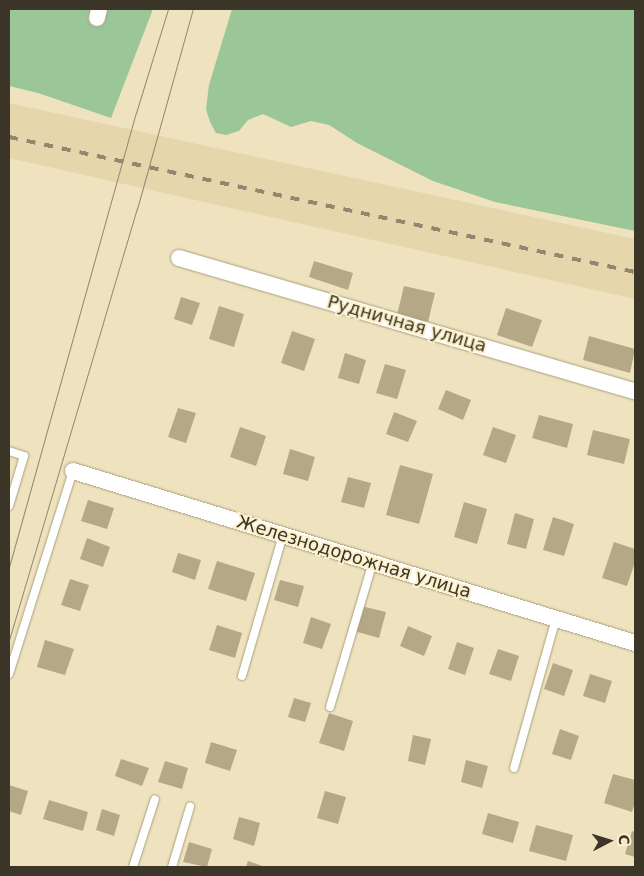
<!DOCTYPE html>
<html>
<head>
<meta charset="utf-8">
<style>
	body { margin:0 }
	#map { position:relative; width:644px; height:876px; overflow:hidden; background:#efe3bf; font-family:"DejaVu Sans",sans-serif }
	div>[style] { position:absolute }
	.built>* { inset:0; background:#e5d6ab }
	.green>* { inset:0; background:#9bc698 }
	.building>* { inset:0; background:#b4a886 }
	.roads { filter:drop-shadow(0 0 1px #aa9f7d) drop-shadow(0 0 1px #aa9f7d) }
	.service>* { height:8px; margin:-4px; padding:0 4px; transform-origin:4px; border-radius:4px; background:#fff }
	.minor>* { height:16px; margin:-8px; padding:0 8px; transform-origin:8px; border-radius:8px; background:#fff }
	.tram>* { height:1px; margin:-0.5px; padding:0 0.5px; transform-origin:0.5px; border-radius:0.5px; background:#918870 }
	.rail>* { height:4px; margin-top:-2px; transform-origin:0; background:repeating-linear-gradient(90deg,#918870 0 9px,transparent 0 18px) }
	span { translate:-50% -50%; white-space:nowrap; text-align:center; line-height:1.15; -webkit-text-stroke:4px #fcf0cc; paint-order:stroke }
	.street-label { font-size:18px; color:#3b3628 }
	.frame { position:absolute; inset:0; border:10px solid #3b3628; pointer-events:none }
	.north { position:absolute; left:584px; top:816px; width:50px; height:50px; -webkit-text-stroke:4px #fcf0cc; paint-order:stroke; rotate:85deg; font-size:14px; font-weight:700; line-height:20px; text-align:center; color:#3b3628 }
	.north::after { content:''; display:block; margin:auto; width:18px; height:22px; background:#3b3628; clip-path:polygon(50% 0,100% 100%,50% 72%,0 100%) }
</style>
</head>
<body>
<div id="map">
	<div class="built">
		<i style="clip-path:polygon(9px 103px,635px 239px,635px 299px,9px 158px)"></i>
	</div>
	<div class="green">
		<i style="clip-path:polygon(9px 9px,153px 9px,111px 118px,38px 93px,9px 86px)"></i>
		<i style="clip-path:polygon(232px 9px,635px 9px,635px 231px,495px 202px,433px 181px,357px 143px,329px 125px,311px 121px,291px 127px,263px 114px,248px 120px,239px 131px,226px 135px,216px 133px,210px 122px,206px 109px,209px 85px)"></i>
	</div>
	<div class="building">
		<i style="clip-path:polygon(314px 261px,353px 273px,348px 290px,309px 277px)"></i>
		<i style="clip-path:polygon(404px 286px,435px 293px,428px 322px,397px 315px)"></i>
		<i style="clip-path:polygon(181px 297px,200px 303px,192px 325px,174px 319px)"></i>
		<i style="clip-path:polygon(219px 306px,244px 314px,234px 347px,209px 339px)"></i>
		<i style="clip-path:polygon(506px 308px,542px 320px,532px 347px,497px 335px)"></i>
		<i style="clip-path:polygon(292px 331px,315px 339px,304px 371px,281px 363px)"></i>
		<i style="clip-path:polygon(589px 336px,635px 349px,630px 373px,583px 360px)"></i>
		<i style="clip-path:polygon(345px 353px,366px 360px,359px 384px,338px 378px)"></i>
		<i style="clip-path:polygon(385px 364px,406px 370px,397px 399px,376px 393px)"></i>
		<i style="clip-path:polygon(446px 390px,471px 400px,463px 420px,438px 409px)"></i>
		<i style="clip-path:polygon(178px 408px,196px 413px,186px 443px,168px 437px)"></i>
		<i style="clip-path:polygon(394px 412px,417px 421px,408px 442px,386px 434px)"></i>
		<i style="clip-path:polygon(539px 415px,573px 424px,567px 448px,532px 438px)"></i>
		<i style="clip-path:polygon(240px 427px,266px 436px,256px 466px,230px 457px)"></i>
		<i style="clip-path:polygon(493px 427px,516px 435px,506px 463px,483px 455px)"></i>
		<i style="clip-path:polygon(593px 430px,630px 439px,624px 464px,587px 455px)"></i>
		<i style="clip-path:polygon(290px 449px,315px 457px,308px 481px,283px 474px)"></i>
		<i style="clip-path:polygon(400px 465px,433px 474px,419px 524px,386px 515px)"></i>
		<i style="clip-path:polygon(348px 477px,371px 483px,364px 508px,341px 502px)"></i>
		<i style="clip-path:polygon(88px 500px,114px 508px,107px 529px,81px 521px)"></i>
		<i style="clip-path:polygon(464px 502px,487px 509px,477px 544px,454px 537px)"></i>
		<i style="clip-path:polygon(515px 513px,534px 519px,526px 549px,507px 544px)"></i>
		<i style="clip-path:polygon(553px 517px,574px 524px,564px 556px,543px 550px)"></i>
		<i style="clip-path:polygon(87px 538px,110px 547px,103px 567px,80px 559px)"></i>
		<i style="clip-path:polygon(614px 542px,635px 549px,635px 562px,627px 586px,602px 578px)"></i>
		<i style="clip-path:polygon(178px 553px,201px 560px,195px 580px,172px 572px)"></i>
		<i style="clip-path:polygon(217px 561px,255px 573px,246px 601px,208px 589px)"></i>
		<i style="clip-path:polygon(70px 579px,89px 585px,80px 611px,61px 605px)"></i>
		<i style="clip-path:polygon(280px 580px,304px 586px,298px 607px,274px 600px)"></i>
		<i style="clip-path:polygon(361px 606px,386px 612px,379px 638px,354px 631px)"></i>
		<i style="clip-path:polygon(311px 617px,331px 624px,322px 649px,303px 643px)"></i>
		<i style="clip-path:polygon(217px 625px,242px 633px,235px 658px,209px 650px)"></i>
		<i style="clip-path:polygon(408px 626px,432px 636px,424px 656px,400px 646px)"></i>
		<i style="clip-path:polygon(45px 640px,74px 649px,65px 675px,37px 667px)"></i>
		<i style="clip-path:polygon(457px 642px,474px 648px,465px 675px,448px 669px)"></i>
		<i style="clip-path:polygon(498px 649px,519px 656px,511px 681px,489px 674px)"></i>
		<i style="clip-path:polygon(553px 663px,573px 670px,564px 696px,544px 689px)"></i>
		<i style="clip-path:polygon(590px 674px,612px 681px,605px 703px,583px 696px)"></i>
		<i style="clip-path:polygon(294px 698px,311px 703px,305px 722px,288px 717px)"></i>
		<i style="clip-path:polygon(329px 713px,353px 721px,344px 751px,319px 743px)"></i>
		<i style="clip-path:polygon(560px 729px,579px 736px,571px 760px,552px 754px)"></i>
		<i style="clip-path:polygon(413px 735px,431px 739px,425px 765px,408px 761px)"></i>
		<i style="clip-path:polygon(211px 742px,237px 750px,230px 771px,205px 763px)"></i>
		<i style="clip-path:polygon(121px 759px,149px 768px,142px 786px,115px 776px)"></i>
		<i style="clip-path:polygon(466px 760px,488px 766px,482px 788px,461px 782px)"></i>
		<i style="clip-path:polygon(165px 761px,188px 768px,182px 789px,158px 782px)"></i>
		<i style="clip-path:polygon(613px 774px,635px 780px,635px 802px,632px 812px,604px 803px)"></i>
		<i style="clip-path:polygon(9px 785px,28px 791px,21px 815px,9px 811px)"></i>
		<i style="clip-path:polygon(325px 791px,346px 797px,338px 824px,317px 818px)"></i>
		<i style="clip-path:polygon(49px 800px,88px 812px,83px 831px,43px 819px)"></i>
		<i style="clip-path:polygon(102px 809px,120px 815px,114px 836px,96px 830px)"></i>
		<i style="clip-path:polygon(488px 813px,519px 822px,513px 843px,482px 834px)"></i>
		<i style="clip-path:polygon(239px 817px,260px 823px,254px 846px,233px 839px)"></i>
		<i style="clip-path:polygon(536px 825px,573px 835px,566px 861px,529px 851px)"></i>
		<i style="clip-path:polygon(632px 831px,635px 832px,635px 857px,625px 854px)"></i>
		<i style="clip-path:polygon(189px 842px,212px 849px,207px 867px,183px 862px)"></i>
		<i style="clip-path:polygon(248px 861px,265px 867px,246px 867px)"></i>
	</div>
	<div class="roads">
		<div class="service">
			<i style="left:9px;top:451px;width:16px;rotate:18deg"></i>
			<i style="left:24px;top:456px;width:52px;rotate:106.7deg"></i>
			<i style="left:9px;top:674px;width:213px;rotate:-72.5deg"></i>
			<i style="left:242px;top:676px;width:147px;rotate:-73.8deg"></i>
			<i style="left:330px;top:707px;width:151px;rotate:-73.5deg"></i>
			<i style="left:514px;top:768px;width:155px;rotate:-74.3deg"></i>
			<i style="left:133px;top:867px;width:71px;rotate:-72.1deg"></i>
			<i style="left:172px;top:867px;width:63px;rotate:-73.3deg"></i>
		</div>
		<div class="minor">
			<i style="left:97px;top:18px;width:9px;rotate:-77deg"></i>
			<i style="left:179px;top:258px;width:475px;rotate:16.3deg"></i>
			<i style="left:73px;top:471px;width:588px;rotate:17.02deg"></i>
		</div>
	</div>
	<div class="tram">
		<i style="left:9px;top:567px;width:471px;rotate:-74.4deg"></i>
		<i style="left:136px;top:113px;width:109px;rotate:-72.9deg"></i>
		<i style="left:9px;top:640px;width:450px;rotate:-73.5deg"></i>
		<i style="left:137px;top:209px;width:208px;rotate:-74.4deg"></i>
	</div>
	<div class="rail">
		<i style="left:9px;top:137px;width:640px;rotate:12.17deg"></i>
	</div>
	<div class="street-label">
		<span style="left:407px;top:324px;rotate:16deg">Рудничная улица</span>
		<span style="left:354px;top:557px;rotate:17deg">Железнодорожная улица</span>
	</div>
	<div class="frame"></div>
	<div class="north">С</div>
</div>
</body>
</html>
